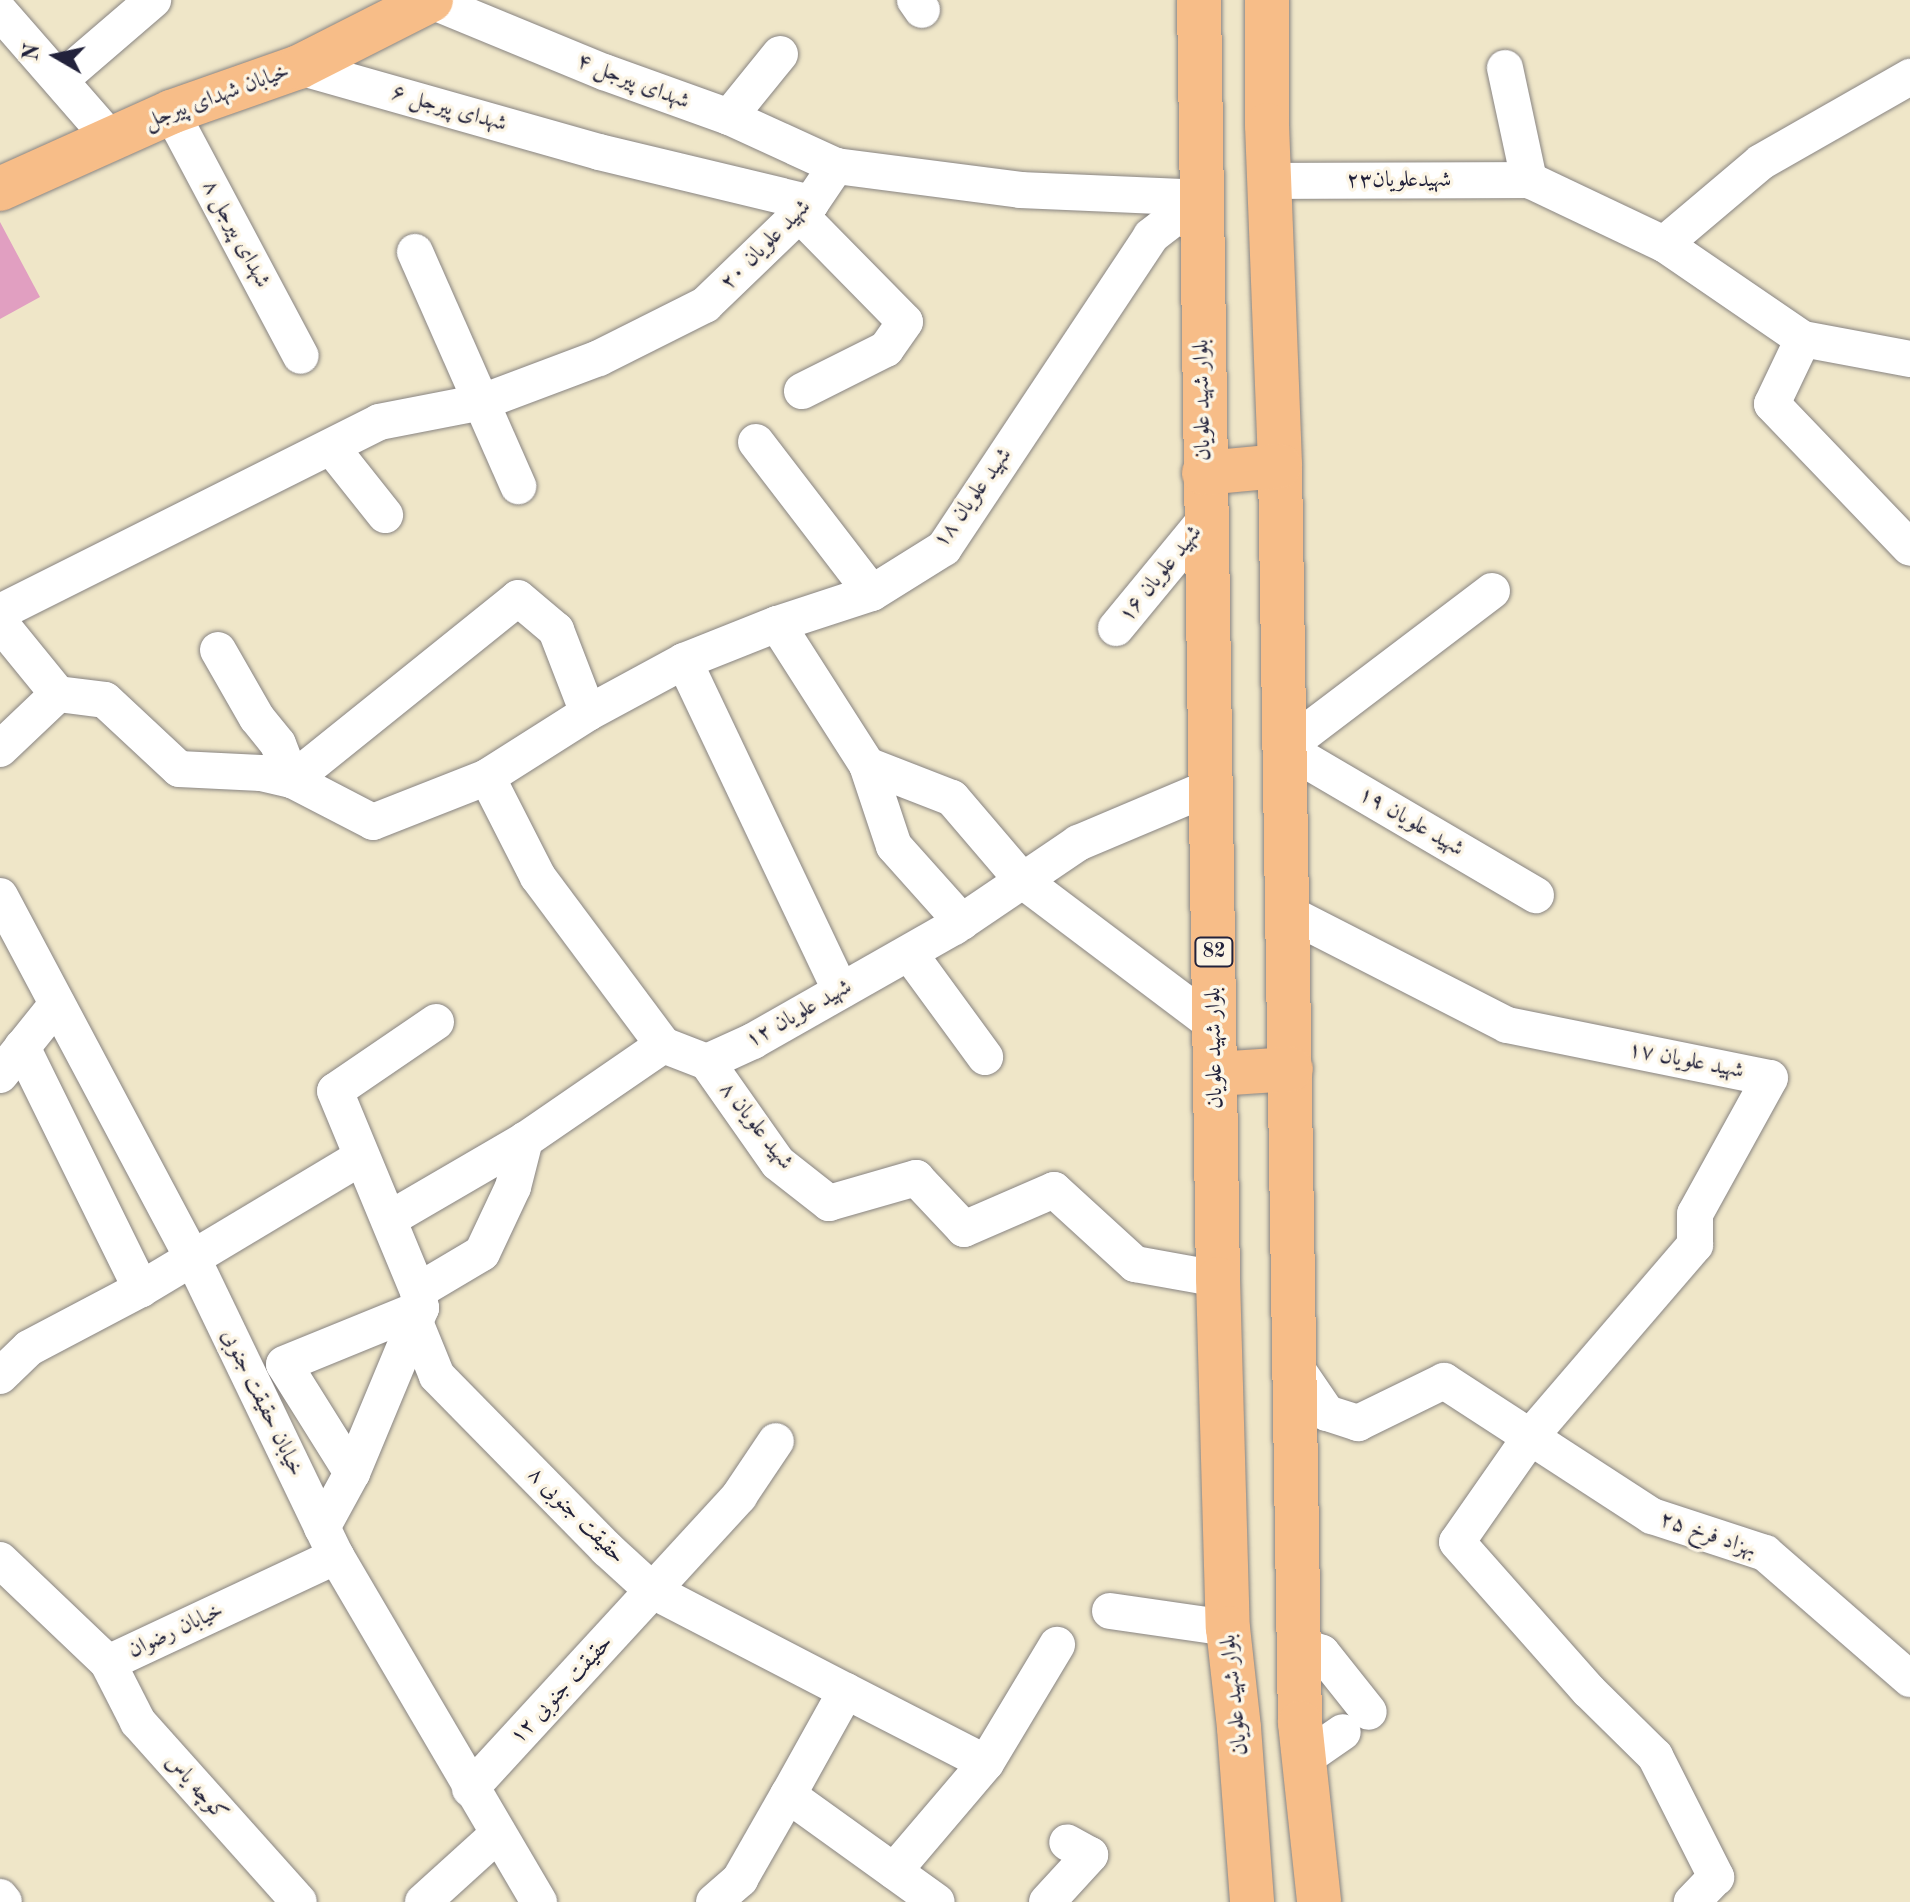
<!DOCTYPE html>
<html>
<head>
<meta charset="utf-8">
<style>
	body { margin:0 }
	#map { position:relative; width:1910px; height:1902px; overflow:hidden; background:#efe6c8; font-family:"Old Standard TT",Amiri,serif }
	div>[style] { position:absolute }
	.building>* { inset:0; background:#e19fc1 }
	.roads { filter:drop-shadow(0 0 2px #888482) drop-shadow(0 0 2px #888482) }
	.minor>* { height:36px; margin:-18px; padding:0 18px; transform-origin:18px; border-radius:18px; background:#fff }
	.major>* { height:44px; margin:-22px; padding:0 22px; transform-origin:22px; border-radius:22px; background:#f7bd88 }
	span { translate:-50% -50%; white-space:nowrap; text-align:center; line-height:1.15; -webkit-text-stroke:7px #fcf5e5; paint-order:stroke }
	.shield-label span { padding:2px 6px; background:#fcf5e5; border:2px solid; border-radius:6px; -webkit-text-stroke-width:0 }
	.shield-label { font-size:20px; color:#22223b; font-weight:700 }
	.street-label { font-size:22px; color:#22223b }
	.north { position:absolute; left:16px; top:16px; width:80px; height:80px; -webkit-text-stroke:6px #fcf5e5; paint-order:stroke; rotate:279deg; font-size:22px; font-weight:700; line-height:32px; text-align:center; color:#22223b }
	.north::after { content:''; display:block; margin:auto; width:28px; height:36px; background:#22223b; clip-path:polygon(50% 0,100% 100%,50% 72%,0 100%) }
</style>
</head>
<body>
<div id="map">
	<div class="building">
		<i style="clip-path:polygon(0 222px,40px 297px,0 319px)"></i>
	</div>
	<div class="roads">
		<div class="minor">
			<i style="left:429px;top:0;width:189px;rotate:22.4deg"></i>
			<i style="left:604px;top:72px;width:133px;rotate:19.8deg"></i>
			<i style="left:729px;top:117px;width:118px;rotate:24.6deg"></i>
			<i style="left:915px;top:0;width:12px;rotate:55deg"></i>
			<i style="left:0;top:12px;width:167px;rotate:48.9deg"></i>
			<i style="left:299px;top:67px;width:312px;rotate:15.8deg"></i>
			<i style="left:599px;top:152px;width:218px;rotate:13.5deg"></i>
			<i style="left:1505px;top:68px;width:115px;rotate:77.9deg"></i>
			<i style="left:60px;top:80px;width:123px;rotate:-40.7deg"></i>
			<i style="left:171px;top:112px;width:276px;rotate:62deg"></i>
			<i style="left:729px;top:117px;width:81px;rotate:-51deg"></i>
			<i style="left:1269px;top:181px;width:260px;rotate:-0.2deg"></i>
			<i style="left:1529px;top:180px;width:149px;rotate:25.4deg"></i>
			<i style="left:1664px;top:244px;width:168px;rotate:34.4deg"></i>
			<i style="left:1803px;top:339px;width:109px;rotate:10.6deg"></i>
			<i style="left:799px;top:214px;width:151px;rotate:45.5deg"></i>
			<i style="left:905px;top:322px;width:33px;rotate:125deg"></i>
			<i style="left:886px;top:349px;width:94px;rotate:153.4deg"></i>
			<i style="left:1664px;top:244px;width:127px;rotate:-40.2deg"></i>
			<i style="left:1761px;top:162px;width:172px;rotate:-29.7deg"></i>
			<i style="left:415px;top:252px;width:256px;rotate:66.2deg"></i>
			<i style="left:1803px;top:339px;width:72px;rotate:115.5deg"></i>
			<i style="left:1772px;top:404px;width:199px;rotate:46.2deg"></i>
			<i style="left:756px;top:442px;width:190px;rotate:52.5deg"></i>
			<i style="left:331px;top:447px;width:87px;rotate:51.5deg"></i>
			<i style="left:1492px;top:591px;width:260px;rotate:142.8deg"></i>
			<i style="left:1285px;top:748px;width:291px;rotate:30.4deg"></i>
			<i style="left:0;top:612px;width:424px;rotate:-26.6deg"></i>
			<i style="left:379px;top:422px;width:105px;rotate:-11deg"></i>
			<i style="left:482px;top:402px;width:125px;rotate:-20.6deg"></i>
			<i style="left:599px;top:358px;width:119px;rotate:-26.6deg"></i>
			<i style="left:705px;top:305px;width:147px;rotate:-43.9deg"></i>
			<i style="left:811px;top:203px;width:45px;rotate:-56deg"></i>
			<i style="left:836px;top:166px;width:186px;rotate:7.4deg"></i>
			<i style="left:1020px;top:190px;width:180px;rotate:2.5deg"></i>
			<i style="left:0;top:623px;width:92px;rotate:50.8deg"></i>
			<i style="left:58px;top:694px;width:47px;rotate:7.3deg"></i>
			<i style="left:105px;top:700px;width:101px;rotate:43deg"></i>
			<i style="left:179px;top:769px;width:82px;rotate:2.8deg"></i>
			<i style="left:261px;top:773px;width:32px;rotate:13deg"></i>
			<i style="left:292px;top:780px;width:91px;rotate:27.4deg"></i>
			<i style="left:373px;top:822px;width:123px;rotate:-21.5deg"></i>
			<i style="left:487px;top:777px;width:112px;rotate:63deg"></i>
			<i style="left:538px;top:877px;width:209px;rotate:53.3deg"></i>
			<i style="left:777px;top:624px;width:167px;rotate:57.4deg"></i>
			<i style="left:867px;top:765px;width:91px;rotate:21.2deg"></i>
			<i style="left:952px;top:798px;width:109px;rotate:49.5deg"></i>
			<i style="left:1023px;top:881px;width:239px;rotate:37deg"></i>
			<i style="left:1116px;top:628px;width:141px;rotate:-50.5deg"></i>
			<i style="left:218px;top:650px;width:78px;rotate:60.2deg"></i>
			<i style="left:257px;top:718px;width:33px;rotate:51deg"></i>
			<i style="left:278px;top:744px;width:39px;rotate:69deg"></i>
			<i style="left:292px;top:780px;width:290px;rotate:-38.8deg"></i>
			<i style="left:518px;top:598px;width:50px;rotate:40.1deg"></i>
			<i style="left:556px;top:630px;width:89px;rotate:68.9deg"></i>
			<i style="left:684px;top:661px;width:365px;rotate:64.6deg"></i>
			<i style="left:0;top:749px;width:80px;rotate:-43.5deg"></i>
			<i style="left:867px;top:765px;width:85px;rotate:71.6deg"></i>
			<i style="left:894px;top:846px;width:102px;rotate:48.2deg"></i>
			<i style="left:487px;top:777px;width:120px;rotate:-32.4deg"></i>
			<i style="left:588px;top:713px;width:109px;rotate:-28.4deg"></i>
			<i style="left:684px;top:661px;width:100px;rotate:-21.7deg"></i>
			<i style="left:777px;top:624px;width:100px;rotate:-18.1deg"></i>
			<i style="left:872px;top:593px;width:85px;rotate:-32deg"></i>
			<i style="left:944px;top:548px;width:374px;rotate:-56.4deg"></i>
			<i style="left:1151px;top:236px;width:62px;rotate:-37.8deg"></i>
			<i style="left:0;top:896px;width:409px;rotate:62deg"></i>
			<i style="left:192px;top:1257px;width:332px;rotate:64.3deg"></i>
			<i style="left:336px;top:1556px;width:401px;rotate:59.6deg"></i>
			<i style="left:1288px;top:913px;width:246px;rotate:27.1deg"></i>
			<i style="left:1507px;top:1025px;width:268px;rotate:11.4deg"></i>
			<i style="left:1770px;top:1078px;width:155px;rotate:118.9deg"></i>
			<i style="left:1695px;top:1214px;width:31px;rotate:90deg"></i>
			<i style="left:1695px;top:1245px;width:252px;rotate:130.7deg"></i>
			<i style="left:1531px;top:1436px;width:129px;rotate:124.9deg"></i>
			<i style="left:1457px;top:1542px;width:199px;rotate:48.5deg"></i>
			<i style="left:1589px;top:1691px;width:93px;rotate:44.6deg"></i>
			<i style="left:1655px;top:1756px;width:136px;rotate:63.2deg"></i>
			<i style="left:1716px;top:1877px;width:35px;rotate:134deg"></i>
			<i style="left:909px;top:953px;width:129px;rotate:53.8deg"></i>
			<i style="left:436px;top:1022px;width:122px;rotate:145.7deg"></i>
			<i style="left:335px;top:1091px;width:217px;rotate:67.5deg"></i>
			<i style="left:418px;top:1291px;width:17px;rotate:80deg"></i>
			<i style="left:421px;top:1308px;width:15px;rotate:113deg"></i>
			<i style="left:415px;top:1322px;width:58px;rotate:67.8deg"></i>
			<i style="left:437px;top:1376px;width:243px;rotate:45.5deg"></i>
			<i style="left:607px;top:1549px;width:62px;rotate:42.4deg"></i>
			<i style="left:653px;top:1591px;width:217px;rotate:27.4deg"></i>
			<i style="left:846px;top:1691px;width:119px;rotate:119.1deg"></i>
			<i style="left:788px;top:1795px;width:183px;rotate:35.7deg"></i>
			<i style="left:22px;top:1047px;width:270px;rotate:63.8deg"></i>
			<i style="left:707px;top:1062px;width:123px;rotate:54.9deg"></i>
			<i style="left:778px;top:1163px;width:65px;rotate:38.1deg"></i>
			<i style="left:829px;top:1203px;width:91px;rotate:-16deg"></i>
			<i style="left:916px;top:1178px;width:70px;rotate:46.7deg"></i>
			<i style="left:964px;top:1229px;width:98px;rotate:-23.4deg"></i>
			<i style="left:1054px;top:1190px;width:110px;rotate:42.4deg"></i>
			<i style="left:1135px;top:1264px;width:84px;rotate:10.2deg"></i>
			<i style="left:0;top:1075px;width:91px;rotate:-51.2deg"></i>
			<i style="left:391px;top:1218px;width:155px;rotate:-30.2deg"></i>
			<i style="left:525px;top:1140px;width:168px;rotate:-34.5deg"></i>
			<i style="left:663px;top:1045px;width:47px;rotate:21.1deg"></i>
			<i style="left:707px;top:1062px;width:51px;rotate:-24.5deg"></i>
			<i style="left:753px;top:1041px;width:231px;rotate:-29.6deg"></i>
			<i style="left:954px;top:927px;width:150px;rotate:-34.1deg"></i>
			<i style="left:1078px;top:843px;width:147px;rotate:-22.9deg"></i>
			<i style="left:418px;top:1291px;width:74px;rotate:-30.7deg"></i>
			<i style="left:482px;top:1253px;width:73px;rotate:-64.8deg"></i>
			<i style="left:513px;top:1187px;width:49px;rotate:-75.7deg"></i>
			<i style="left:1295px;top:1366px;width:57px;rotate:55.8deg"></i>
			<i style="left:1327px;top:1413px;width:33px;rotate:18deg"></i>
			<i style="left:1358px;top:1423px;width:96px;rotate:-26deg"></i>
			<i style="left:1444px;top:1381px;width:248px;rotate:33deg"></i>
			<i style="left:1652px;top:1516px;width:119px;rotate:18.1deg"></i>
			<i style="left:1765px;top:1553px;width:192px;rotate:41deg"></i>
			<i style="left:0;top:1376px;width:40px;rotate:-44deg"></i>
			<i style="left:29px;top:1348px;width:127px;rotate:-27.8deg"></i>
			<i style="left:141px;top:1289px;width:255px;rotate:-30.9deg"></i>
			<i style="left:352px;top:1473px;width:128px;rotate:-122deg"></i>
			<i style="left:284px;top:1364px;width:148px;rotate:-22.2deg"></i>
			<i style="left:322px;top:1528px;width:63px;rotate:-61.4deg"></i>
			<i style="left:352px;top:1473px;width:164px;rotate:-67.4deg"></i>
			<i style="left:0;top:1560px;width:149px;rotate:43.6deg"></i>
			<i style="left:108px;top:1663px;width:252px;rotate:-25.1deg"></i>
			<i style="left:1110px;top:1611px;width:119px;rotate:8.2deg"></i>
			<i style="left:1299px;top:1645px;width:24px;rotate:19deg"></i>
			<i style="left:1322px;top:1653px;width:75px;rotate:51.5deg"></i>
			<i style="left:108px;top:1663px;width:66px;rotate:63deg"></i>
			<i style="left:138px;top:1722px;width:241px;rotate:48.2deg"></i>
			<i style="left:846px;top:1691px;width:157px;rotate:27.2deg"></i>
			<i style="left:986px;top:1763px;width:138px;rotate:-59deg"></i>
			<i style="left:1304px;top:1759px;width:47px;rotate:-34.7deg"></i>
			<i style="left:470px;top:1789px;width:398px;rotate:-47.4deg"></i>
			<i style="left:739px;top:1496px;width:66px;rotate:-56.1deg"></i>
			<i style="left:894px;top:1871px;width:142px;rotate:-49.6deg"></i>
			<i style="left:0;top:1897px;width:6px;rotate:51deg"></i>
			<i style="left:423px;top:1902px;width:100px;rotate:-42.2deg"></i>
			<i style="left:714px;top:1902px;width:35px;rotate:-41deg"></i>
			<i style="left:740px;top:1879px;width:97px;rotate:-60.3deg"></i>
			<i style="left:1047px;top:1902px;width:64px;rotate:-47.5deg"></i>
			<i style="left:1090px;top:1855px;width:26px;rotate:-151deg"></i>
		</div>
		<div class="major">
			<i style="left:1199px;top:0;width:1279px;rotate:89.15deg"></i>
			<i style="left:1218px;top:1279px;width:349px;rotate:88.4deg"></i>
			<i style="left:1228px;top:1628px;width:101px;rotate:83.7deg"></i>
			<i style="left:1239px;top:1728px;width:174px;rotate:85.7deg"></i>
			<i style="left:1267px;top:0;width:125px;rotate:90deg"></i>
			<i style="left:1267px;top:125px;width:341px;rotate:87.8deg"></i>
			<i style="left:1280px;top:466px;width:1257px;rotate:89.09deg"></i>
			<i style="left:1300px;top:1723px;width:180px;rotate:83.9deg"></i>
			<i style="left:0;top:189px;width:188px;rotate:-24.2deg"></i>
			<i style="left:171px;top:112px;width:136px;rotate:-19.4deg"></i>
			<i style="left:299px;top:67px;width:148px;rotate:-26.9deg"></i>
			<i style="left:1204px;top:473px;width:76px;rotate:-5.3deg"></i>
			<i style="left:1216px;top:1074px;width:75px;rotate:-3.8deg"></i>
		</div>
	</div>
	<div class="shield-label">
		<span style="left:1214px;top:952px">82</span>
	</div>
	<div class="street-label">
		<span style="left:633px;top:82px;rotate:21deg">شهدای پیرجل ۴</span>
		<span style="left:217px;top:97px;rotate:-20deg">خیابان شهدای پیرجل</span>
		<span style="left:449px;top:109px;rotate:16deg">شهدای پیرجل ۶</span>
		<span style="left:1399px;top:181px">شهیدعلویان۲۳</span>
		<span style="left:236px;top:234px;rotate:62deg">شهدای پیرجل ۸</span>
		<span style="left:766px;top:245px;rotate:-45deg">شهید علویان ۲۰</span>
		<span style="left:1203px;top:400px;rotate:-91deg">بلوار شهید علویان</span>
		<span style="left:973px;top:498px;rotate:-54deg">شهید علویان ۱۸</span>
		<span style="left:1161px;top:574px;rotate:-51deg">شهید علویان ۱۶</span>
		<span style="left:1411px;top:822px;rotate:30deg">شهید علویان ۱۹</span>
		<span style="left:799px;top:1014px;rotate:-29deg">شهید علویان ۱۲</span>
		<span style="left:1215px;top:1048px;rotate:-91deg">بلوار شهید علویان</span>
		<span style="left:1686px;top:1061px;rotate:11deg">شهید علویان ۱۷</span>
		<span style="left:756px;top:1126px;rotate:52deg">شهید علویان ۸</span>
		<span style="left:262px;top:1403px;rotate:64deg">خیابان حقیقت جنوبی</span>
		<span style="left:576px;top:1516px;rotate:45deg">حقیقت جنوبی ۸</span>
		<span style="left:1708px;top:1535px;rotate:19deg">بهزاد فرخ ۲۵</span>
		<span style="left:176px;top:1631px;rotate:-25deg">خیابان رضوان</span>
		<span style="left:562px;top:1690px;rotate:-47deg">حقیقت جنوبی ۱۲</span>
		<span style="left:1235px;top:1695px;rotate:-96deg">بلوار شهید علویان</span>
		<span style="left:196px;top:1788px;rotate:48deg">کوچه یاس</span>
	</div>
	<div class="north">N</div>
</div>
</body>
</html>
